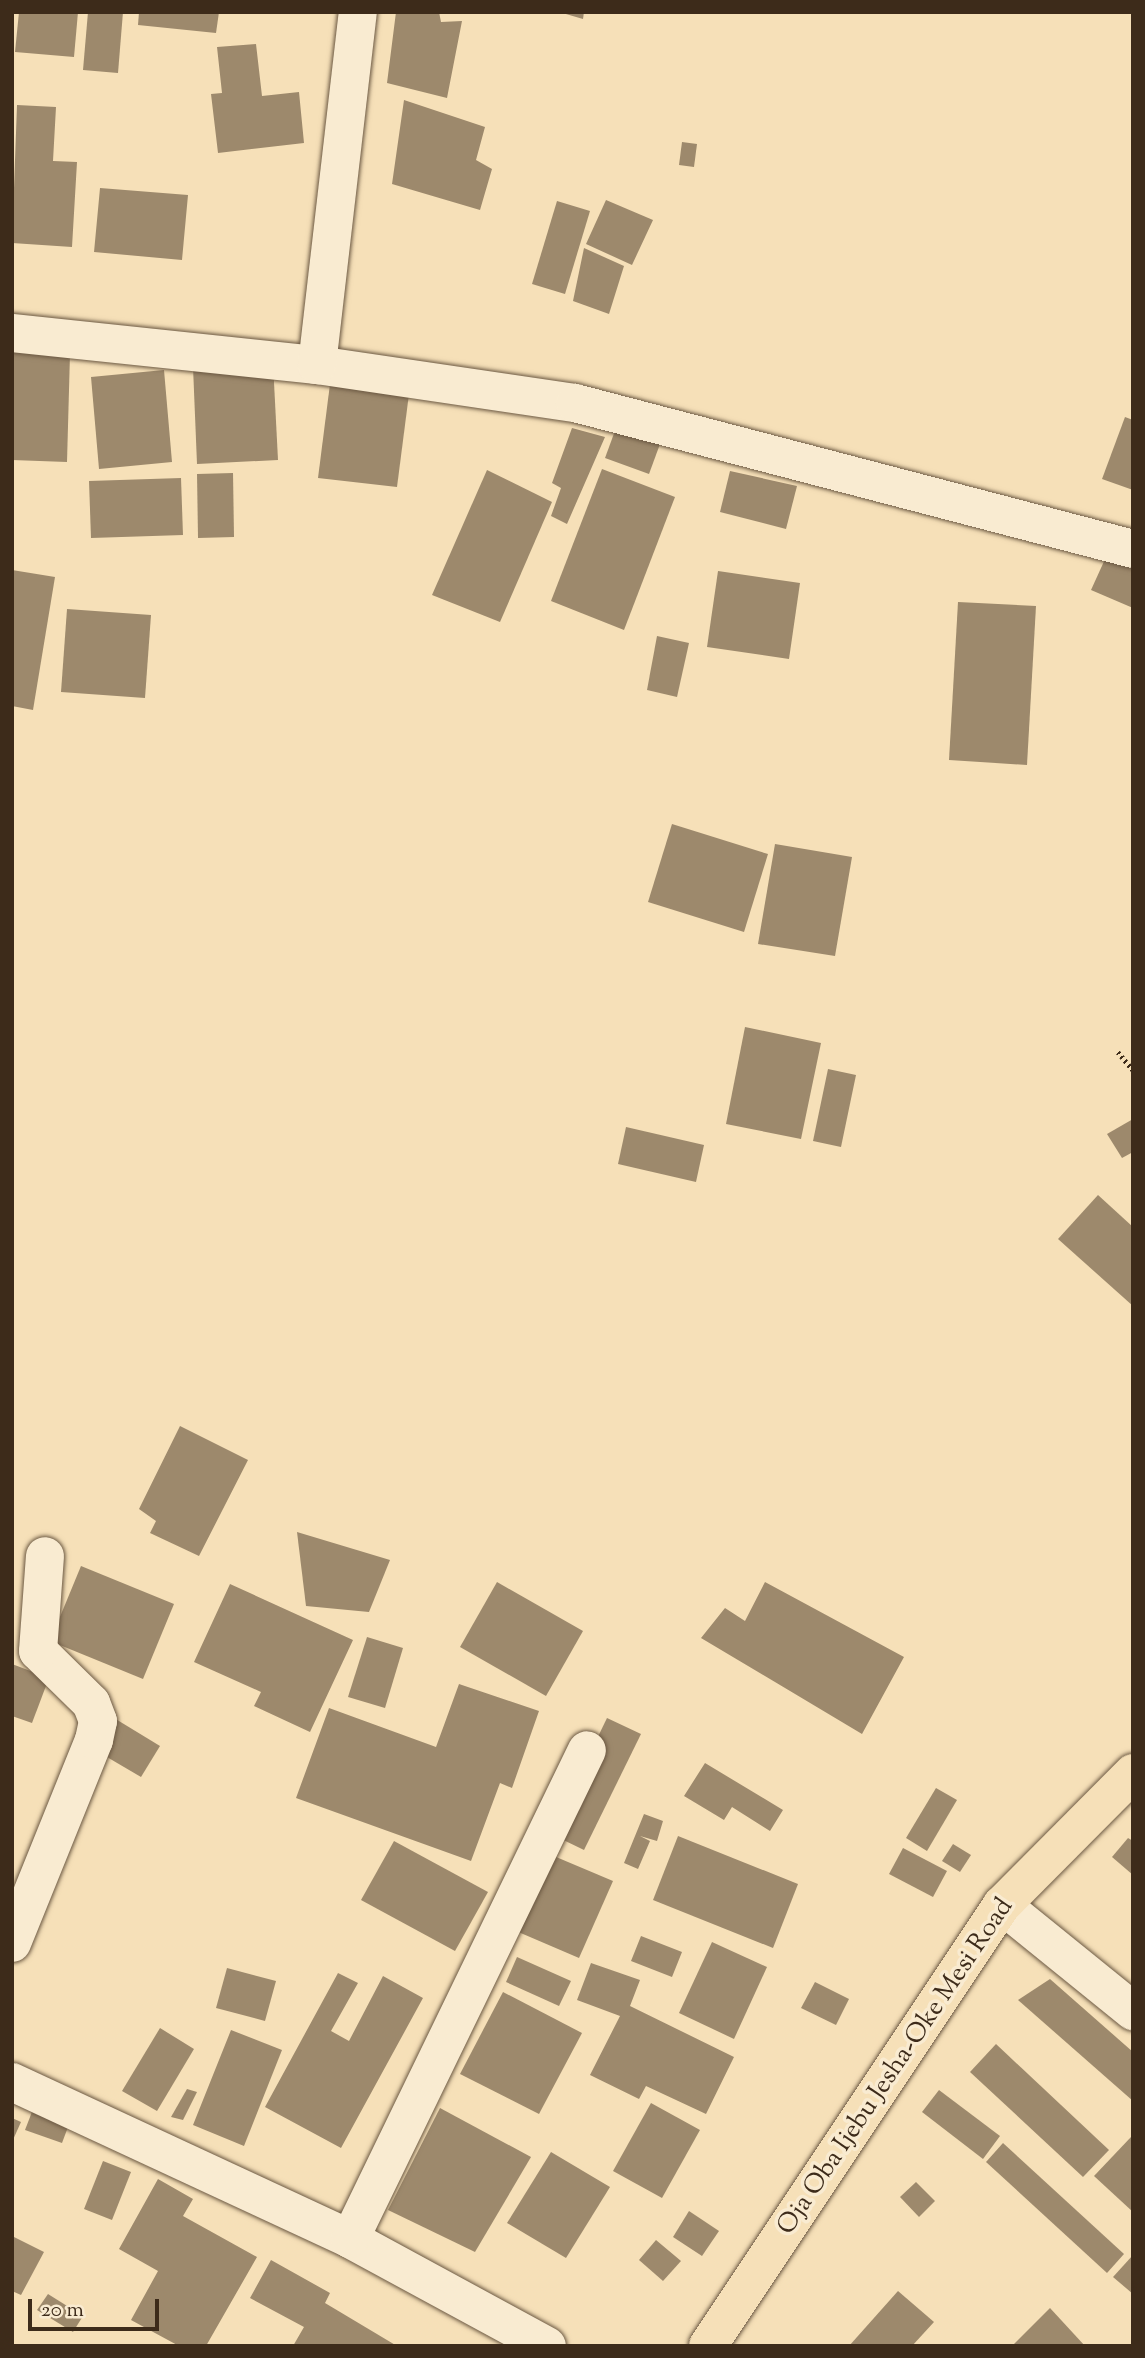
<!DOCTYPE html>
<html>
<head>
<meta charset="utf-8">
<style>
	body { margin:0 }
	#map { position:relative; width:1145px; height:2358px; overflow:hidden; background:#f6e0b8; font-family:"Sorts Mill Goudy",serif }
	div>[style] { position:absolute }
	.building>* { inset:0; background:#9d896c }
	.path>* { height:4.5px; margin-top:-2.25px; transform-origin:0; background:repeating-linear-gradient(90deg,#3d2b1a 0 2px,transparent 0 5.5px) }
	.roads { filter:drop-shadow(0 0 2px #6b5842) drop-shadow(0 0 2px #6b5842) }
	.minor>* { height:38px; margin:-19px; padding:0 19px; transform-origin:19px; border-radius:19px; background:#f9ebd1 }
	.major>* { height:38px; margin:-19px; padding:0 19px; transform-origin:19px; border-radius:19px; background:#f6e0b8 }
	span { translate:-50% -50%; white-space:nowrap; text-align:center; line-height:1.15; -webkit-text-stroke:7px #f9ebd1; paint-order:stroke }
	.street-label { font-size:26px; color:#3d2b1a }
	.frame { position:absolute; inset:0; border:14px solid #3d2b1a; pointer-events:none }
	.scale { position:absolute; left:28px; top:2299px; width:131px; height:32px; box-sizing:border-box; border:4px solid #3d2b1a; border-top:0; padding-left:9px; font-size:21px; line-height:24px; white-space:nowrap; color:#3d2b1a; -webkit-text-stroke:5px #f9ebd1; paint-order:stroke }
</style>
</head>
<body>
<div id="map">
	<div class="building">
		<i style="clip-path:polygon(19px 12px,78px 12px,74px 57px,15px 52px)"></i>
		<i style="clip-path:polygon(88px 12px,123px 12px,118px 73px,83px 70px)"></i>
		<i style="clip-path:polygon(139px 12px,219px 12px,216px 33px,138px 25px)"></i>
		<i style="clip-path:polygon(396px 12px,439px 12px,441px 22px,462px 21px,447px 98px,387px 83px)"></i>
		<i style="clip-path:polygon(559px 12px,584px 12px,583px 19px)"></i>
		<i style="clip-path:polygon(256px 44px,262px 96px,299px 92px,304px 143px,218px 153px,211px 94px,222px 93px,217px 47px)"></i>
		<i style="clip-path:polygon(404px 100px,485px 127px,476px 160px,492px 169px,480px 210px,392px 184px)"></i>
		<i style="clip-path:polygon(17px 105px,56px 107px,53px 161px,77px 162px,72px 247px,12px 243px)"></i>
		<i style="clip-path:polygon(682px 142px,697px 144px,694px 167px,679px 165px)"></i>
		<i style="clip-path:polygon(100px 188px,188px 195px,182px 260px,94px 252px)"></i>
		<i style="clip-path:polygon(606px 200px,653px 220px,632px 265px,586px 244px)"></i>
		<i style="clip-path:polygon(557px 201px,590px 211px,565px 294px,532px 284px)"></i>
		<i style="clip-path:polygon(584px 248px,624px 266px,609px 314px,573px 301px)"></i>
		<i style="clip-path:polygon(12px 352px,70px 354px,67px 462px,12px 460px)"></i>
		<i style="clip-path:polygon(273px 363px,278px 460px,197px 464px,193px 367px)"></i>
		<i style="clip-path:polygon(164px 370px,172px 462px,99px 469px,91px 377px)"></i>
		<i style="clip-path:polygon(330px 384px,409px 394px,397px 487px,318px 478px)"></i>
		<i style="clip-path:polygon(1125px 417px,1133px 420px,1133px 490px,1102px 479px)"></i>
		<i style="clip-path:polygon(572px 428px,605px 437px,567px 524px,551px 516px,561px 488px,552px 483px)"></i>
		<i style="clip-path:polygon(616px 428px,660px 444px,649px 474px,605px 458px)"></i>
		<i style="clip-path:polygon(602px 469px,675px 497px,624px 630px,551px 601px)"></i>
		<i style="clip-path:polygon(487px 470px,552px 502px,500px 622px,432px 595px)"></i>
		<i style="clip-path:polygon(730px 471px,797px 486px,786px 529px,720px 512px)"></i>
		<i style="clip-path:polygon(233px 473px,234px 537px,198px 538px,197px 474px)"></i>
		<i style="clip-path:polygon(181px 478px,183px 535px,91px 538px,89px 481px)"></i>
		<i style="clip-path:polygon(1106px 557px,1133px 569px,1133px 608px,1091px 590px)"></i>
		<i style="clip-path:polygon(12px 570px,55px 577px,33px 710px,12px 706px)"></i>
		<i style="clip-path:polygon(718px 571px,800px 583px,789px 659px,707px 647px)"></i>
		<i style="clip-path:polygon(958px 602px,1036px 606px,1027px 765px,949px 760px)"></i>
		<i style="clip-path:polygon(67px 609px,151px 615px,145px 698px,61px 692px)"></i>
		<i style="clip-path:polygon(657px 636px,689px 643px,677px 697px,647px 690px)"></i>
		<i style="clip-path:polygon(672px 824px,768px 854px,744px 932px,648px 902px)"></i>
		<i style="clip-path:polygon(775px 844px,852px 857px,835px 956px,758px 944px)"></i>
		<i style="clip-path:polygon(745px 1027px,821px 1043px,801px 1139px,726px 1124px)"></i>
		<i style="clip-path:polygon(828px 1069px,856px 1075px,841px 1147px,813px 1141px)"></i>
		<i style="clip-path:polygon(1133px 1119px,1133px 1152px,1122px 1158px,1107px 1134px)"></i>
		<i style="clip-path:polygon(626px 1127px,704px 1145px,696px 1182px,618px 1164px)"></i>
		<i style="clip-path:polygon(1098px 1195px,1133px 1227px,1133px 1306px,1058px 1239px)"></i>
		<i style="clip-path:polygon(180px 1426px,248px 1460px,199px 1556px,150px 1533px,156px 1521px,139px 1509px)"></i>
		<i style="clip-path:polygon(297px 1532px,390px 1560px,369px 1612px,306px 1606px)"></i>
		<i style="clip-path:polygon(81px 1566px,174px 1604px,143px 1679px,50px 1641px)"></i>
		<i style="clip-path:polygon(497px 1582px,583px 1631px,546px 1696px,460px 1647px)"></i>
		<i style="clip-path:polygon(765px 1582px,904px 1657px,862px 1734px,701px 1638px,725px 1608px,745px 1621px)"></i>
		<i style="clip-path:polygon(230px 1584px,353px 1640px,310px 1732px,254px 1706px,261px 1692px,194px 1662px)"></i>
		<i style="clip-path:polygon(367px 1637px,403px 1648px,385px 1708px,348px 1697px)"></i>
		<i style="clip-path:polygon(12px 1664px,49px 1678px,32px 1723px,12px 1716px)"></i>
		<i style="clip-path:polygon(459px 1684px,539px 1711px,512px 1788px,500px 1783px,471px 1861px,296px 1798px,329px 1708px,436px 1747px)"></i>
		<i style="clip-path:polygon(114px 1718px,160px 1746px,141px 1777px,95px 1750px)"></i>
		<i style="clip-path:polygon(607px 1718px,641px 1734px,584px 1850px,551px 1834px)"></i>
		<i style="clip-path:polygon(705px 1763px,783px 1810px,770px 1831px,732px 1807px,724px 1820px,684px 1796px)"></i>
		<i style="clip-path:polygon(936px 1788px,957px 1800px,927px 1851px,906px 1838px)"></i>
		<i style="clip-path:polygon(644px 1814px,663px 1821px,657px 1841px,640px 1836px,650px 1841px,638px 1869px,624px 1863px)"></i>
		<i style="clip-path:polygon(678px 1836px,798px 1884px,773px 1948px,653px 1900px)"></i>
		<i style="clip-path:polygon(1128px 1838px,1133px 1841px,1133px 1875px,1112px 1857px)"></i>
		<i style="clip-path:polygon(394px 1841px,488px 1892px,455px 1951px,361px 1900px)"></i>
		<i style="clip-path:polygon(953px 1844px,971px 1855px,960px 1872px,942px 1861px)"></i>
		<i style="clip-path:polygon(903px 1848px,947px 1871px,933px 1897px,889px 1874px)"></i>
		<i style="clip-path:polygon(549px 1854px,613px 1881px,579px 1958px,516px 1931px)"></i>
		<i style="clip-path:polygon(641px 1936px,682px 1952px,672px 1977px,631px 1961px)"></i>
		<i style="clip-path:polygon(712px 1942px,767px 1967px,734px 2039px,679px 2013px)"></i>
		<i style="clip-path:polygon(517px 1957px,571px 1981px,559px 2006px,506px 1982px)"></i>
		<i style="clip-path:polygon(591px 1963px,640px 1980px,630px 2006px,734px 2057px,706px 2114px,646px 2086px,639px 2099px,590px 2075px,620px 2016px,577px 2000px)"></i>
		<i style="clip-path:polygon(227px 1968px,276px 1981px,265px 2021px,216px 2008px)"></i>
		<i style="clip-path:polygon(338px 1973px,358px 1983px,331px 2031px,349px 2041px,383px 1976px,423px 1998px,341px 2148px,265px 2107px)"></i>
		<i style="clip-path:polygon(1050px 1979px,1133px 2052px,1133px 2101px,1018px 2000px)"></i>
		<i style="clip-path:polygon(815px 1982px,849px 1999px,836px 2025px,801px 2008px)"></i>
		<i style="clip-path:polygon(503px 1992px,582px 2033px,539px 2114px,460px 2074px)"></i>
		<i style="clip-path:polygon(160px 2028px,194px 2049px,157px 2111px,122px 2091px)"></i>
		<i style="clip-path:polygon(231px 2030px,282px 2050px,244px 2146px,193px 2125px)"></i>
		<i style="clip-path:polygon(996px 2044px,1109px 2150px,1083px 2177px,970px 2072px)"></i>
		<i style="clip-path:polygon(187px 2089px,197px 2092px,183px 2120px,171px 2117px)"></i>
		<i style="clip-path:polygon(939px 2090px,1000px 2136px,983px 2159px,922px 2112px)"></i>
		<i style="clip-path:polygon(651px 2103px,700px 2130px,662px 2198px,613px 2171px)"></i>
		<i style="clip-path:polygon(35px 2104px,71px 2119px,62px 2143px,25px 2130px)"></i>
		<i style="clip-path:polygon(440px 2108px,531px 2157px,475px 2252px,388px 2210px)"></i>
		<i style="clip-path:polygon(12px 2118px,21px 2122px,12px 2142px)"></i>
		<i style="clip-path:polygon(1131px 2137px,1133px 2139px,1133px 2212px,1094px 2176px)"></i>
		<i style="clip-path:polygon(1003px 2143px,1124px 2254px,1107px 2273px,986px 2162px)"></i>
		<i style="clip-path:polygon(551px 2152px,610px 2187px,566px 2258px,507px 2223px)"></i>
		<i style="clip-path:polygon(103px 2161px,131px 2172px,112px 2220px,84px 2209px)"></i>
		<i style="clip-path:polygon(158px 2179px,193px 2199px,183px 2216px,257px 2257px,206px 2346px,179px 2346px,131px 2320px,158px 2271px,119px 2249px)"></i>
		<i style="clip-path:polygon(916px 2182px,935px 2201px,919px 2217px,900px 2197px)"></i>
		<i style="clip-path:polygon(689px 2211px,719px 2231px,702px 2256px,673px 2237px)"></i>
		<i style="clip-path:polygon(12px 2236px,44px 2252px,21px 2295px,12px 2291px)"></i>
		<i style="clip-path:polygon(656px 2240px,681px 2261px,663px 2281px,639px 2260px)"></i>
		<i style="clip-path:polygon(1133px 2255px,1133px 2294px,1113px 2277px)"></i>
		<i style="clip-path:polygon(271px 2260px,330px 2293px,325px 2303px,397px 2346px,293px 2346px,304px 2327px,250px 2298px)"></i>
		<i style="clip-path:polygon(898px 2291px,934px 2322px,912px 2346px,849px 2346px)"></i>
		<i style="clip-path:polygon(48px 2294px,83px 2316px,73px 2332px,37px 2310px)"></i>
		<i style="clip-path:polygon(1050px 2308px,1085px 2346px,1012px 2346px)"></i>
	</div>
	<div class="path">
		<i style="left:1118px;top:1052px;width:23px;rotate:50deg"></i>
	</div>
	<div class="roads">
		<div class="minor">
			<i style="left:12px;top:333px;width:307px;rotate:6deg"></i>
			<i style="left:317px;top:365px;width:261px;rotate:8.4deg"></i>
			<i style="left:575px;top:403px;width:577px;rotate:14.66deg"></i>
			<i style="left:317px;top:365px;width:355px;rotate:-83.4deg"></i>
			<i style="left:1002px;top:1905px;width:169px;rotate:39deg"></i>
			<i style="left:12px;top:1943px;width:219px;rotate:-68deg"></i>
			<i style="left:94px;top:1740px;width:19px;rotate:-78deg"></i>
			<i style="left:98px;top:1721px;width:19px;rotate:-111deg"></i>
			<i style="left:91px;top:1703px;width:74px;rotate:-135.5deg"></i>
			<i style="left:38px;top:1651px;width:95px;rotate:-85.8deg"></i>
			<i style="left:12px;top:2082px;width:373px;rotate:24.9deg"></i>
			<i style="left:350px;top:2239px;width:224px;rotate:28.5deg"></i>
			<i style="left:350px;top:2239px;width:543px;rotate:-64.14deg"></i>
		</div>
		<div class="major">
			<i style="left:708px;top:2346px;width:530px;rotate:-56.31deg"></i>
			<i style="left:1002px;top:1905px;width:186px;rotate:-45.2deg"></i>
		</div>
	</div>
	<div class="street-label">
		<span style="left:896px;top:2067px;rotate:-56deg">Oja Oba Ijebu Jesha-Oke Mesi Road</span>
	</div>
	<div class="frame"></div>
	<div class="scale">20 m</div>
</div>
</body>
</html>
